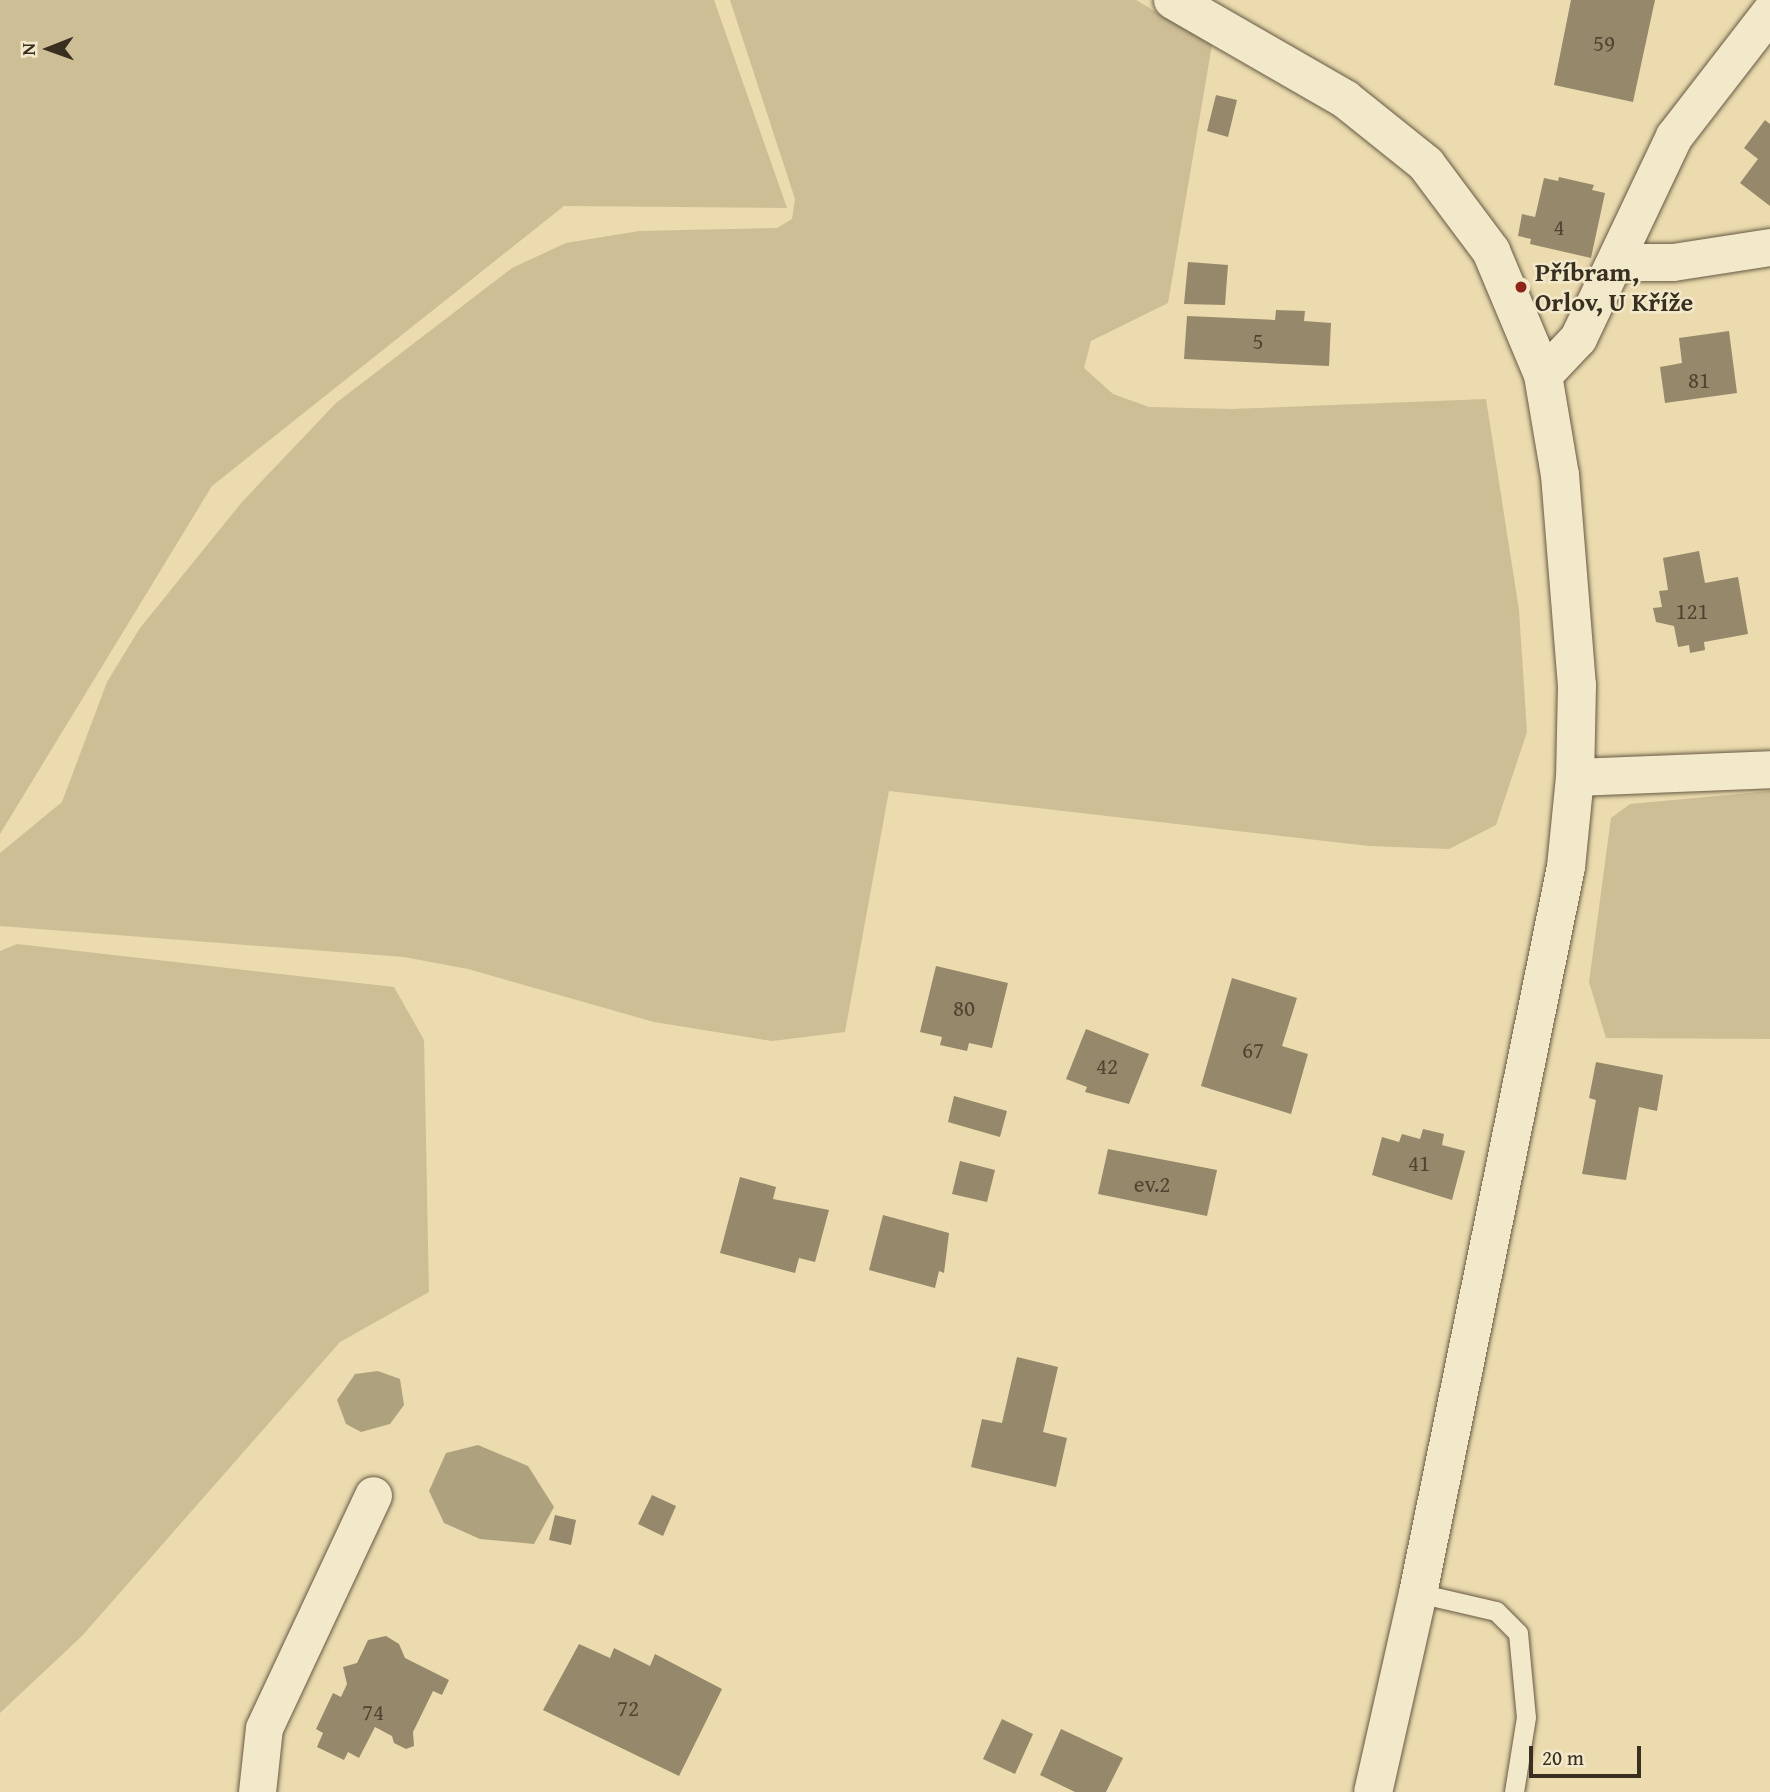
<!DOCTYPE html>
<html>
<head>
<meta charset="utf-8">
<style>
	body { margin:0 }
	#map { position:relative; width:1770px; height:1792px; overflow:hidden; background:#ebdbae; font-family:"Gentium Book Plus",serif }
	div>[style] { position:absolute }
	.green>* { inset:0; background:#cdbe96 }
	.water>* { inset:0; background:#aea17e }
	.building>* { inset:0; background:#96886a }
	.roads { filter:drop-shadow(0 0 2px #665a44) drop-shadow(0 0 2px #665a44) }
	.lane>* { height:19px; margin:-9.5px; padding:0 9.5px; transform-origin:9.5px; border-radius:9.5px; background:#f2e8ca }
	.street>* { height:37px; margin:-18.5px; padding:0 18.5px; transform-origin:18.5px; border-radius:18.5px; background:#f2e8ca }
	.secondary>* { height:38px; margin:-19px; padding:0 19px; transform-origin:19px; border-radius:19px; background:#f2e8ca }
	.dots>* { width:19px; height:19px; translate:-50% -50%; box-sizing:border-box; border:4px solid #f2e8ca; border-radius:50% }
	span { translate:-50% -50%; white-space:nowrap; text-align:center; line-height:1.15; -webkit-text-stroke:5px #f2e8ca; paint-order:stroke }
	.number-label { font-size:23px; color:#504533 }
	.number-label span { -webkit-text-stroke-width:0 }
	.poi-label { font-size:26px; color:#392f21; font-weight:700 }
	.left { translate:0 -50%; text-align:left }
	.north { position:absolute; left:14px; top:14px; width:70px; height:70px; -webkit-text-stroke:5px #f2e8ca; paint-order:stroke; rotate:269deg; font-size:19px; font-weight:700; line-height:28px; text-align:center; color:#392f21 }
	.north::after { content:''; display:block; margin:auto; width:24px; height:32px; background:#392f21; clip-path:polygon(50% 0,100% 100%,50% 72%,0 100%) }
	.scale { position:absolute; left:1529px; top:1746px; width:112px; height:32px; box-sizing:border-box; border:4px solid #392f21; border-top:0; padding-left:9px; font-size:21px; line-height:24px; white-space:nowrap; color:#392f21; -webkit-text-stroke:5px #f2e8ca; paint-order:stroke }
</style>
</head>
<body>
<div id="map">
	<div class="green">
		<i style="clip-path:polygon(0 0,714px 0,787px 208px,564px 206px,212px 486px,0 834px)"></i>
		<i style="clip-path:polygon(730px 0,1136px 0,1212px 45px,1168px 303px,1091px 341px,1084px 368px,1113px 394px,1149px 407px,1231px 409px,1486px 399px,1519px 610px,1527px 732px,1496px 825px,1449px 849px,1369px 846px,889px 791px,845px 1032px,772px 1041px,654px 1022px,468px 969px,404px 957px,0 926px,0 853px,62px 802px,107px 682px,140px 628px,242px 502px,336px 403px,512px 268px,566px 243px,639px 231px,777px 228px,792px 219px,795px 199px)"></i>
		<i style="clip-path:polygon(1770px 791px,1770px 1039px,1606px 1038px,1589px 982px,1611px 818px,1630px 804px)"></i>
		<i style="clip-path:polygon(17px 944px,394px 987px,424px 1040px,429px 1292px,340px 1342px,82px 1636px,0 1713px,0 951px)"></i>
	</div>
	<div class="water">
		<i style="clip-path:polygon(378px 1371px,400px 1379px,404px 1405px,390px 1424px,361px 1432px,346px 1424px,337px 1400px,355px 1374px)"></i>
		<i style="clip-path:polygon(478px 1445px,528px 1466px,554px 1507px,534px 1544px,480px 1539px,444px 1523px,429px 1491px,446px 1453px)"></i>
	</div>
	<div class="building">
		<i style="clip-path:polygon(1571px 0,1655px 0,1633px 102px,1554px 85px)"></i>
		<i style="clip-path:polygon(1216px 95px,1237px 100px,1228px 137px,1207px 131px)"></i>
		<i style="clip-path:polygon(1765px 120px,1770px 124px,1770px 206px,1740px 183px,1758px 159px,1744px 148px)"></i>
		<i style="clip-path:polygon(1559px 177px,1594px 185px,1592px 190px,1605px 193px,1591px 258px,1530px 244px,1531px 239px,1518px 236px,1522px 214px,1535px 217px,1544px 178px,1558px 181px)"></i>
		<i style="clip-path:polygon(1188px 262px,1228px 265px,1225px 305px,1184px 304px)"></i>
		<i style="clip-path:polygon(1276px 310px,1305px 311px,1304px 321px,1331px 323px,1329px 366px,1184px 359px,1187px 316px,1275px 320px)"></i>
		<i style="clip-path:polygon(1729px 331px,1737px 393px,1665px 403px,1660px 367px,1682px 363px,1679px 338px)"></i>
		<i style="clip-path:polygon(1699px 551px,1705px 583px,1738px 577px,1748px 634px,1704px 642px,1705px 650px,1690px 653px,1689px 645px,1678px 647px,1674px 626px,1656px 622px,1653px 608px,1662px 607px,1659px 591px,1668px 590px,1663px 558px)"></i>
		<i style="clip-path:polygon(936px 966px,1008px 983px,992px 1048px,969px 1043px,967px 1051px,940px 1045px,942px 1037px,920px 1032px)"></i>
		<i style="clip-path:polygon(1232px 978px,1297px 998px,1282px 1046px,1308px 1054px,1291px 1114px,1201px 1086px)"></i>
		<i style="clip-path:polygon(1086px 1029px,1149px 1054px,1129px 1104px,1085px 1092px,1087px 1087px,1066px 1079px)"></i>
		<i style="clip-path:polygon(1596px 1062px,1663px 1075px,1657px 1111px,1639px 1107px,1626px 1180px,1582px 1174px,1596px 1100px,1589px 1098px)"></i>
		<i style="clip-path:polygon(954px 1096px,1007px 1111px,1000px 1137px,948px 1122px)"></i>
		<i style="clip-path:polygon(1423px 1129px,1444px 1134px,1442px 1145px,1465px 1151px,1452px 1200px,1372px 1175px,1382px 1137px,1399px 1142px,1402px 1134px,1420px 1139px)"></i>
		<i style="clip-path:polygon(1108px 1149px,1217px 1170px,1207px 1216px,1098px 1194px)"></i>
		<i style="clip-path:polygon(960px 1161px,995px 1170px,987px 1202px,952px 1194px)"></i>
		<i style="clip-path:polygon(740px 1177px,776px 1187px,773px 1199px,829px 1210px,815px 1262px,799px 1258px,795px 1273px,720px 1253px)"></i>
		<i style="clip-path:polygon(883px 1215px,949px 1233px,944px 1273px,939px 1271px,935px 1288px,869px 1270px)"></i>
		<i style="clip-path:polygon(1017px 1357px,1058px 1367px,1043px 1432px,1067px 1438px,1056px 1487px,971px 1467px,982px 1419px,1002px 1423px)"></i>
		<i style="clip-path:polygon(652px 1495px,676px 1506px,663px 1536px,638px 1524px)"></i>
		<i style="clip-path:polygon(555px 1515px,576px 1520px,571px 1545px,549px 1540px)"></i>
		<i style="clip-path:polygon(386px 1636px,399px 1644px,405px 1658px,449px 1680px,442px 1695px,433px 1691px,413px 1732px,414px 1746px,406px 1749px,394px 1743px,392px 1736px,375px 1727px,359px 1758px,348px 1752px,344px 1760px,317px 1747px,323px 1733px,316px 1729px,333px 1693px,341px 1697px,347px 1684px,343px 1667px,357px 1663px,368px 1640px)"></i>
		<i style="clip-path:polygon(579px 1644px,610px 1658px,614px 1648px,650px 1666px,655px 1654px,722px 1689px,679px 1776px,543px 1710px)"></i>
		<i style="clip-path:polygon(1002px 1719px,1033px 1734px,1015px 1774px,983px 1759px)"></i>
		<i style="clip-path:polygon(1061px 1729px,1123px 1758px,1106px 1792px,1075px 1792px,1040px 1775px)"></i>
	</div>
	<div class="roads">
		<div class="lane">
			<i style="left:1418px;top:1593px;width:80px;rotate:13deg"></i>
			<i style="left:1496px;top:1611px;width:31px;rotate:45deg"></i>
			<i style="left:1518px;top:1633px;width:84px;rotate:84.6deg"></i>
			<i style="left:1526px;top:1717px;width:76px;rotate:99.1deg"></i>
		</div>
		<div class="street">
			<i style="left:1615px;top:262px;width:58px"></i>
			<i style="left:1673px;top:262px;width:98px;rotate:-8.8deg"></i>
			<i style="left:1543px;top:375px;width:51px;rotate:-46.6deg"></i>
			<i style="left:1578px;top:338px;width:224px;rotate:-64.6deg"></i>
			<i style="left:1674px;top:136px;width:157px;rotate:-52.3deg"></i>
			<i style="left:1575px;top:777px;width:195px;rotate:-2.3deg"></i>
			<i style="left:257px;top:1792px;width:64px;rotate:-83.8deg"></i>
			<i style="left:264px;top:1728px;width:257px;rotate:-64.9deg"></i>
		</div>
		<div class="secondary">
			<i style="left:1173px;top:0;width:198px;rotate:29.9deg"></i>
			<i style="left:1345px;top:99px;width:104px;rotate:38.7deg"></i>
			<i style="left:1426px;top:164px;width:109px;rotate:53.2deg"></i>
			<i style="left:1491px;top:251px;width:134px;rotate:67.2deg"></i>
			<i style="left:1543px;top:375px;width:101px;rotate:80.4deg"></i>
			<i style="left:1560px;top:475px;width:211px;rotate:85.4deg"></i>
			<i style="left:1577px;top:685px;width:92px;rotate:91.2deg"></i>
			<i style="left:1575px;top:777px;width:90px;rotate:95.7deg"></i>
			<i style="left:1566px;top:867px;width:741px;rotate:101.52deg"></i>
			<i style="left:1418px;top:1593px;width:204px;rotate:102.7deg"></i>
		</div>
	</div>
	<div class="dots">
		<i style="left:1521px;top:287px;background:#8f2418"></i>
	</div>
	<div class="number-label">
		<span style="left:1604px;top:43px">59</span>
		<span style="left:1559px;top:227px">4</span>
		<span style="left:1258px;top:341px">5</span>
		<span style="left:1699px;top:380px">81</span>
		<span style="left:1692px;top:611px">121</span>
		<span style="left:964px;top:1008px">80</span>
		<span style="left:1253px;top:1050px">67</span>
		<span style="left:1107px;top:1066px">42</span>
		<span style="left:1419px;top:1163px">41</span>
		<span style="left:1152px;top:1184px">ev.2</span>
		<span style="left:628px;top:1708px">72</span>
		<span style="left:373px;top:1712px">74</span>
	</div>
	<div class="poi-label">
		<span class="left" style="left:1535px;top:287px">Příbram,<br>Orlov, U Kříže</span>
	</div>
	<div class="north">N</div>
	<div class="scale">20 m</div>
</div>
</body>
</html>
